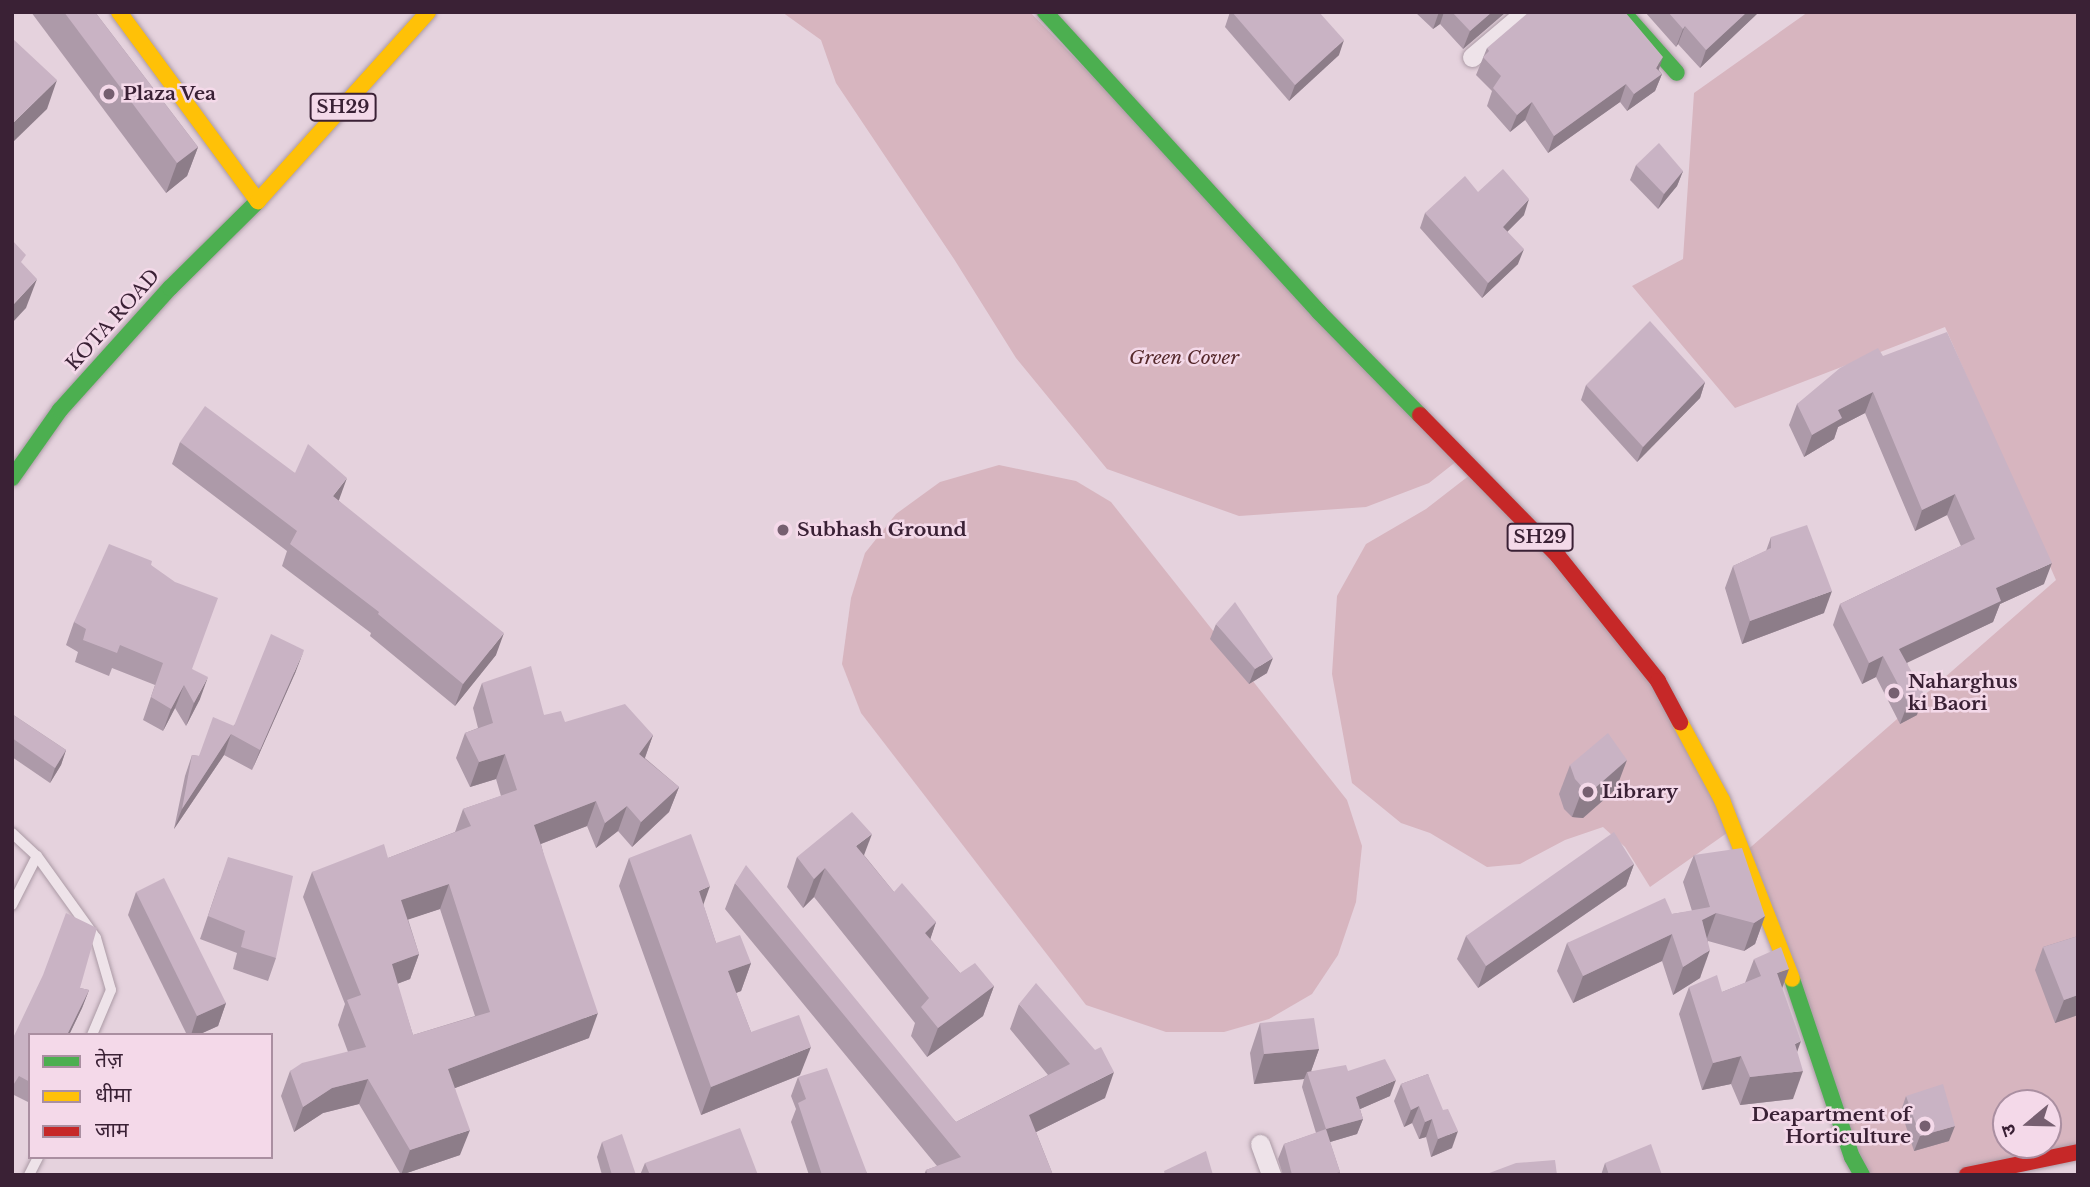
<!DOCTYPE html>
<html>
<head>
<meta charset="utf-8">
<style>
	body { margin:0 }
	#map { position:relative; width:2090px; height:1187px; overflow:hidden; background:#e5d2dd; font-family:"Libre Baskerville","Noto Sans Devanagari",serif }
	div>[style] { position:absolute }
	.green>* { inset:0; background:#d7b5bf }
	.roads { filter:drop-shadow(0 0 2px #ab9aa5) drop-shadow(0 0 2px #ab9aa5) }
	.lane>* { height:10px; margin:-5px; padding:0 5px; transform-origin:5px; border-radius:5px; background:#eee3e9 }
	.street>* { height:19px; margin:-9.5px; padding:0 9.5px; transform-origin:9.5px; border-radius:9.5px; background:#eee3e9 }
	.fast>* { height:16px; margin:-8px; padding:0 8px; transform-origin:8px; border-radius:8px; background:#4caf50 }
	.slow>* { height:16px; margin:-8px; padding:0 8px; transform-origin:8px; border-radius:8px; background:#ffc107 }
	.jam>* { height:16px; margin:-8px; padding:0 8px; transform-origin:8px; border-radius:8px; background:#c62828 }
	.wall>* { inset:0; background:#ad9aa9 }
	.shaded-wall>* { inset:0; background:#8d7d89 }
	.building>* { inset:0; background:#c9b3c4 }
	.dots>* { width:19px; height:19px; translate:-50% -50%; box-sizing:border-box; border:4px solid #f4d9e9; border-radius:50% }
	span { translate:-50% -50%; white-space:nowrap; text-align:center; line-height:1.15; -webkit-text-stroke:5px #f4d9e9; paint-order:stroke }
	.shield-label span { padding:2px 5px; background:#f4d9e9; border:2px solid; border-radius:5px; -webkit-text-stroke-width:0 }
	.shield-label { font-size:18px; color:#3a2135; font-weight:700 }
	.poi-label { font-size:19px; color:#3a2135; font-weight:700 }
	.left { translate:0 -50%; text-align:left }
	.right { translate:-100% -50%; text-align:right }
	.street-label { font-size:19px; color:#3a2135 }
	.park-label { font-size:19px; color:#55292b; font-style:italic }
	.frame { position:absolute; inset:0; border:14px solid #3a2135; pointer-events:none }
	.legend { position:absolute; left:28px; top:1033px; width:245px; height:126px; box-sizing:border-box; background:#f4d9e9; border:2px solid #aa8fa1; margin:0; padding:9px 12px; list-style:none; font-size:21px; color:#3a2135 }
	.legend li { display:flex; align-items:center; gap:14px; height:35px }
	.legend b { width:35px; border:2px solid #aa8fa1 }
	.north { position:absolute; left:1992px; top:1089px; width:70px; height:70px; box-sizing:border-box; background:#f4d9e9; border:2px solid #aa8fa1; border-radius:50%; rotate:251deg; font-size:19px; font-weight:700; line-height:28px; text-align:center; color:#3a2135 }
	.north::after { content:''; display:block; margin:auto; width:24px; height:32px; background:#765f70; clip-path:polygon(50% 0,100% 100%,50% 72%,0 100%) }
</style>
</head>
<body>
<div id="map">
	<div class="green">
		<i style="clip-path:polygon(782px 12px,1030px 12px,1462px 457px,1429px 483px,1366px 507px,1239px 516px,1107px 469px,1016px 358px,954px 259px,836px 83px,821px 40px)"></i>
		<i style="clip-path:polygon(evenodd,1808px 12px,2078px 12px,2078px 1152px,1966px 1175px,1864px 1175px,1744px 853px,2056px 580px,1945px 327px,1735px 408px,1632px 286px,1683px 259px,1694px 93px,1808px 12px,2006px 1103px,2048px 1103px,2048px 1145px,2006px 1145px,2006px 1103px)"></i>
		<i style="clip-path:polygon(999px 465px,1076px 481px,1111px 502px,1347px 800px,1362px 846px,1356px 902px,1338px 955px,1312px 994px,1269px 1019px,1224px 1032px,1166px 1032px,1086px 1005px,861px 713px,842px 664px,851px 598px,865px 553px,896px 514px,940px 482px)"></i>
		<i style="clip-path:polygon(1475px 471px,1658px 681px,1734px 828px,1650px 887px,1625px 847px,1603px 827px,1565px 840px,1520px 864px,1487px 867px,1430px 833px,1401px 823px,1352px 783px,1332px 674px,1337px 596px,1366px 544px,1426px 509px)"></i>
	</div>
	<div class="roads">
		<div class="lane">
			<i style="left:12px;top:833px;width:34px;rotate:43deg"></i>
			<i style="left:37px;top:856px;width:101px;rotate:54.3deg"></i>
			<i style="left:96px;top:938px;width:54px;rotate:73.9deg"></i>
			<i style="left:111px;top:990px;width:49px;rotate:112.9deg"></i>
			<i style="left:12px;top:905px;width:55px;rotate:-63deg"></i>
			<i style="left:29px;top:1175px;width:20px;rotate:-63deg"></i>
		</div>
		<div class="street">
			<i style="left:1472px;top:57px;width:70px;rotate:-40.3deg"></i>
			<i style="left:1260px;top:1144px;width:33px;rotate:70deg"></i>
		</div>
		<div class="fast">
			<i style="left:1045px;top:12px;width:406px;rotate:47.6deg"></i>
			<i style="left:1319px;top:312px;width:144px;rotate:45.6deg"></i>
			<i style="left:1623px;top:12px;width:81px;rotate:48.5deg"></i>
			<i style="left:12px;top:478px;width:83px;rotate:-54.8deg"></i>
			<i style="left:60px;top:410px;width:164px;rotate:-48deg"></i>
			<i style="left:170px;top:288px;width:124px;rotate:-44.7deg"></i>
			<i style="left:1792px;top:979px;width:188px;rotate:71.4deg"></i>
			<i style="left:1852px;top:1157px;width:21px;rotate:61deg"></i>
		</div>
		<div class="slow">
			<i style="left:119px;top:12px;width:235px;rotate:53.7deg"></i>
			<i style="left:258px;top:201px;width:254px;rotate:-48deg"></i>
			<i style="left:1680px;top:722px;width:89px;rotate:61.7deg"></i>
			<i style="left:1722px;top:800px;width:192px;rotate:68.6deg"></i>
		</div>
		<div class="jam">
			<i style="left:1420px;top:415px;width:197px;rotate:45.6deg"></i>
			<i style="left:1558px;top:556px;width:160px;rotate:51.3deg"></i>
			<i style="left:1658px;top:681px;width:47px;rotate:61.8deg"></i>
			<i style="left:1967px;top:1175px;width:113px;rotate:-11.7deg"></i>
		</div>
	</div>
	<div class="wall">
		<i style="clip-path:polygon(31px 12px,95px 12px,198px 147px,187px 176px,166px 193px)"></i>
		<i style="clip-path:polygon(1230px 12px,1319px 12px,1339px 55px,1289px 101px,1225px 27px)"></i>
		<i style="clip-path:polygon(1415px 12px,1506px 12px,1463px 49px,1440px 24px,1433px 29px)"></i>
		<i style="clip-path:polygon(1645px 12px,1759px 12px,1700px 68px,1678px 44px,1676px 47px)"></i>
		<i style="clip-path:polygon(1487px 48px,1659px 70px,1662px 74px,1655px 91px,1627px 111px,1620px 102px,1548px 153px,1525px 120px,1510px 132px,1487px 106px,1492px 91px,1476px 75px)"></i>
		<i style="clip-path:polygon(1636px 165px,1683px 171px,1677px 186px,1658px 209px,1630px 180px)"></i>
		<i style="clip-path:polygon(1478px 192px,1524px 215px,1507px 232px,1518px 264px,1482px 298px,1420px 228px,1425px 213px)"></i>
		<i style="clip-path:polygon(1883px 356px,2044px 584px,2000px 604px,1993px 622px,1907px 662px,1917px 715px,1900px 724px,1876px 677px,1862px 684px,1833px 625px,1840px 604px,1961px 546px,1947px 515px,1915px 531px,1865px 413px,1838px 427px,1834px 439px,1804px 457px,1789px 425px,1797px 404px)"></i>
		<i style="clip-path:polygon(1705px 382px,1700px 398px,1637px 462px,1581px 400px,1586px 385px)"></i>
		<i style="clip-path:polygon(180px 442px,295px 473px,338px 500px,496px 655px,455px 706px,370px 636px,371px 633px,282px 566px,287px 551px,172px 464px)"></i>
		<i style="clip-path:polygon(1771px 537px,1824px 613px,1742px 644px,1725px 588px,1733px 566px,1766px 551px)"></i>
		<i style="clip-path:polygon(151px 565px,192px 669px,200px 699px,186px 726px,175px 708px,163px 731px,143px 720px,155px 685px,112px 668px,109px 676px,75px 662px,78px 652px,66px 645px,74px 622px)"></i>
		<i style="clip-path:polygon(1216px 624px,1267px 673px,1249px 684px,1210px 639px)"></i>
		<i style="clip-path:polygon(296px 671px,252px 770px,224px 755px,174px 829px,185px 776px,192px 755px,199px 756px)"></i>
		<i style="clip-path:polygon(evenodd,482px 683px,544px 715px,565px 722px,653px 735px,645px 758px,679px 787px,669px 812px,632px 847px,618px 831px,596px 848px,587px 826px,541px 844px,589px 1038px,455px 1088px,460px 1155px,401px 1175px,359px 1104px,323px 1113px,294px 1132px,281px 1096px,290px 1071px,348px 1052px,338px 1025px,345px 1004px,303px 897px,312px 872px,388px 858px,455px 832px,463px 809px,501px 796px,496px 779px,470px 787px,456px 758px,465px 733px,478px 728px,473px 708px,482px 683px,440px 909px,475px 1016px,413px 1035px,397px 984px,410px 979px,419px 954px,408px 919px,440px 909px)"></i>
		<i style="clip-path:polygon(12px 714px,66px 750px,61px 765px,50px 783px,12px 757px)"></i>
		<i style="clip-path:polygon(1570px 765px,1616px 789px,1583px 818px,1572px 817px,1564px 809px,1559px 794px)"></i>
		<i style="clip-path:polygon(864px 855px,894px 892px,936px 922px,930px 939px,960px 973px,994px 986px,983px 1016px,927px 1057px,911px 1036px,915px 1023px,814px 897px,803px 908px,787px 887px,797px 857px)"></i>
		<i style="clip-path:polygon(1694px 855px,1765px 916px,1755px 944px,1744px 951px,1708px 941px,1700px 978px,1673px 995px,1662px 961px,1573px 1003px,1557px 971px,1567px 943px,1672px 914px,1692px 911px,1683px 882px)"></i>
		<i style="clip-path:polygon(629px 858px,703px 904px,716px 943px,751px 963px,741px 991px,736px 993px,751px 1032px,800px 1075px,701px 1115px,619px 886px)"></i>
		<i style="clip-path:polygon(1634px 864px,1626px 886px,1478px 988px,1457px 959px,1466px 936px)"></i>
		<i style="clip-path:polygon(220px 880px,276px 958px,268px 981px,233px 969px,237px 953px,200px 939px)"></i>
		<i style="clip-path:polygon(735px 883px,956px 1122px,1048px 1075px,1010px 1029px,1019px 1004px,1105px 1098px,1036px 1132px,1053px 1175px,924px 1175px,926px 1170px,937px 1166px,725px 909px)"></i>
		<i style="clip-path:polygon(136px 892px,226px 1003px,218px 1026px,198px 1035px,187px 1035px,128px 915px)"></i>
		<i style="clip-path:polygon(2078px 936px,2078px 1015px,2055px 1023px,2035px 970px,2043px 947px)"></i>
		<i style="clip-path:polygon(1754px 959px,1782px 988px,1793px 1099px,1740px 1105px,1731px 1084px,1702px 1090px,1679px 1014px,1689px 987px,1722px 992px,1745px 983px)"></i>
		<i style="clip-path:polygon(80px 988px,89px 990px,82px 1008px,69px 1035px,30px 1035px,30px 1103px,12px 1094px,12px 1040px)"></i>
		<i style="clip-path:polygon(1260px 1023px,1319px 1049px,1311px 1071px,1348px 1071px,1390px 1096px,1360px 1109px,1363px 1119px,1357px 1134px,1330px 1142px,1340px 1172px,1339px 1175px,1283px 1175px,1278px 1159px,1284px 1144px,1316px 1133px,1302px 1087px,1304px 1079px,1254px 1084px,1250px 1053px)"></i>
		<i style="clip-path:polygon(1428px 1074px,1452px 1148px,1431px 1157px,1426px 1137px,1419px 1139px,1412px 1123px,1404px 1127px,1394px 1101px,1401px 1084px)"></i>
		<i style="clip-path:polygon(798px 1077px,867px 1173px,866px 1175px,809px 1175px,791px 1122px,796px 1109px,791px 1096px)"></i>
		<i style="clip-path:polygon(1906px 1096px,1949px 1141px,1914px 1151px,1901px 1111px)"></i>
		<i style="clip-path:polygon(602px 1142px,636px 1175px,602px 1175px,597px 1157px)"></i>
		<i style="clip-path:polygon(645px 1163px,758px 1175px,640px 1175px)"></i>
		<i style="clip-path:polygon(1605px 1163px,1662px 1175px,1601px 1175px)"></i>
	</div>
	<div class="shaded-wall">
		<i style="clip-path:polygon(1439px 12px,1444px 12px,1440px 24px,1433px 29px)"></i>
		<i style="clip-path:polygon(1492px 12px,1506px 12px,1463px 49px,1470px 31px)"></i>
		<i style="clip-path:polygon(1747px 12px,1759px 12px,1700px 68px,1706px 50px)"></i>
		<i style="clip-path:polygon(1685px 26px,1678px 44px,1676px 47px,1683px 29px)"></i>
		<i style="clip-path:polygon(1344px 40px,1339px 55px,1289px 101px,1295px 85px)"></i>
		<i style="clip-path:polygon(1663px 57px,1657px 75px,1662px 74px,1655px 91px,1627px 111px,1634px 94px,1656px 68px)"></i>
		<i style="clip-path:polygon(57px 80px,47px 109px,12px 143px,12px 124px)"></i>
		<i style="clip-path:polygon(1626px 84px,1620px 102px,1548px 153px,1554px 136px)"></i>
		<i style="clip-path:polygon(1532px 102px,1525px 120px,1510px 132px,1517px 115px)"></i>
		<i style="clip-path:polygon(198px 147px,187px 176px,166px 193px,177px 163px)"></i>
		<i style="clip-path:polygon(1683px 171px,1677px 186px,1658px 209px,1664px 194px)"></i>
		<i style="clip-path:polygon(1529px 199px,1524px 215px,1497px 242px,1503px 227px)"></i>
		<i style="clip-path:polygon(1524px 249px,1518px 264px,1482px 298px,1488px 283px)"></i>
		<i style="clip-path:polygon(37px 279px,26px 308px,12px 323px,12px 306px)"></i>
		<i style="clip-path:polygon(1705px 382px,1700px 398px,1637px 462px,1643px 447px)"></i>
		<i style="clip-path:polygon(1873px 392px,1865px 413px,1838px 427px,1834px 439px,1804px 457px,1812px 435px,1838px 410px)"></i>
		<i style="clip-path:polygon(347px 478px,339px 500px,325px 518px,333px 496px)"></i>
		<i style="clip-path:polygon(1955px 494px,1947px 515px,1915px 531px,1922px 510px)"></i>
		<i style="clip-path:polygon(2052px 563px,2044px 584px,2000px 604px,1993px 622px,1892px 670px,1899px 649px,1996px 588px)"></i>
		<i style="clip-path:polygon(1832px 591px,1824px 613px,1742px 644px,1750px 621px)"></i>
		<i style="clip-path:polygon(504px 633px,496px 655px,455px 706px,463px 684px)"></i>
		<i style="clip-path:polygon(304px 650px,296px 671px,252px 770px,260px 750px)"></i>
		<i style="clip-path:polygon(1883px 656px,1876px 677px,1862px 684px,1869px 663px)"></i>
		<i style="clip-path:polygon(1273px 658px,1267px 673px,1249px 684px,1255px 669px)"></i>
		<i style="clip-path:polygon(208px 677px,200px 699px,186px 726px,194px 703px)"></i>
		<i style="clip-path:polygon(184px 685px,175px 708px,163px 731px,171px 709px)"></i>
		<i style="clip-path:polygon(1924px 694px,1917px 715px,1900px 724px,1908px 703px)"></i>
		<i style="clip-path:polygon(231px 734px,224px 755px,174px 829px,182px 809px)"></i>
		<i style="clip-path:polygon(653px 735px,644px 760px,639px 754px)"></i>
		<i style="clip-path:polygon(66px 750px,61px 765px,50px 783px,55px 768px)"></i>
		<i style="clip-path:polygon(505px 754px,496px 779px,470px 787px,479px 762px)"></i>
		<i style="clip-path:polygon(1627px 760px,1616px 789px,1583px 818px,1572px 817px,1583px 788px)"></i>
		<i style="clip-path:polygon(679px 787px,669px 812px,632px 847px,641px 822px)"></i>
		<i style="clip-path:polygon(596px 801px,587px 826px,525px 850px,534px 825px)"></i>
		<i style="clip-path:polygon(627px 806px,618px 831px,596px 848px,605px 823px)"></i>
		<i style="clip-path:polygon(872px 834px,861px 863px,856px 846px)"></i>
		<i style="clip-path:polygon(1634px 864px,1626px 886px,1478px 988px,1486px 966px)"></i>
		<i style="clip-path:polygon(825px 868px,814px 897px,803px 908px,814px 879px)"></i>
		<i style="clip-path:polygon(449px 884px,440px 909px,392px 925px,401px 900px)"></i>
		<i style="clip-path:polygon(710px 886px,700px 914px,699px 891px)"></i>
		<i style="clip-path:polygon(1716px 913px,1706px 941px,1702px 920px)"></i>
		<i style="clip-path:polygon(1765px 916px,1755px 944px,1744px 951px,1754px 923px)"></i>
		<i style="clip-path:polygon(936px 922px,926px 952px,925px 933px)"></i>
		<i style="clip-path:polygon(1672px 934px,1662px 961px,1573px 1003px,1583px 976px)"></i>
		<i style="clip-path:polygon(1710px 950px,1700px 978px,1673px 995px,1683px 967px)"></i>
		<i style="clip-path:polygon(419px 954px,410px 979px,383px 989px,392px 964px)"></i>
		<i style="clip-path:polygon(751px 963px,741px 991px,718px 1000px,728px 971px)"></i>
		<i style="clip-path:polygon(1789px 969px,1779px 997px,1777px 973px)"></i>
		<i style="clip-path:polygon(994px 986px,983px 1016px,927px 1057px,938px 1028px)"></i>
		<i style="clip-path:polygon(89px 990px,82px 1008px,69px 1035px,67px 1035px)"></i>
		<i style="clip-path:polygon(2078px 995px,2078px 1015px,2055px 1023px,2064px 1000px)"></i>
		<i style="clip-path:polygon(226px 1003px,218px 1026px,198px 1035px,191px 1035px,197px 1016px)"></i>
		<i style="clip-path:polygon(598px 1013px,589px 1038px,439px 1094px,448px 1069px)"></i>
		<i style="clip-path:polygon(1801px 1041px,1791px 1069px,1795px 1044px)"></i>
		<i style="clip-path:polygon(811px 1047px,800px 1075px,701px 1115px,711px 1087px)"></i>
		<i style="clip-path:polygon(1319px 1049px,1309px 1077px,1307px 1072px,1304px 1079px,1254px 1084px,1264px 1054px)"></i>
		<i style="clip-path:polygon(1741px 1056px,1731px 1084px,1702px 1090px,1713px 1063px)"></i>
		<i style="clip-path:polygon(1803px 1071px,1793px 1099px,1740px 1105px,1750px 1077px)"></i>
		<i style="clip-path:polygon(1114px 1072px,1105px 1098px,1020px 1140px,1029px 1115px)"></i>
		<i style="clip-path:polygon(368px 1079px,359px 1104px,323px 1113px,294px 1132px,303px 1107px,332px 1088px)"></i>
		<i style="clip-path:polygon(1396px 1080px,1390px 1096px,1351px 1113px,1356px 1097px)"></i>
		<i style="clip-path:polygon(1419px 1106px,1412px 1123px,1404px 1127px,1411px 1110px)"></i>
		<i style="clip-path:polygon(1363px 1119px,1357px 1134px,1320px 1145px,1326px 1129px)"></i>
		<i style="clip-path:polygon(1432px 1119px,1426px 1137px,1419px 1139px,1425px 1122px)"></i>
		<i style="clip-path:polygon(1955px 1126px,1949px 1141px,1914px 1151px,1920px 1136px)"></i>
		<i style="clip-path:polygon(470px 1130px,460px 1155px,401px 1175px,410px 1150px)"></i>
		<i style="clip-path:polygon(1458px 1131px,1452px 1148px,1431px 1157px,1438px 1139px)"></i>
	</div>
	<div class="building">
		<i style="clip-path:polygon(64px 12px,95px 12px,198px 147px,177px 163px)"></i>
		<i style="clip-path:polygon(1232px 12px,1319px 12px,1344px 40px,1295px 85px)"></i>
		<i style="clip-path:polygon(1452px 12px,1492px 12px,1470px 31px)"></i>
		<i style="clip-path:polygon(1529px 12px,1625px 12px,1663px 57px,1656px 68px,1662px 74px,1634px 94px,1626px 84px,1554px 136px,1532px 102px,1517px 115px,1493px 88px,1501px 76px,1483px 57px,1489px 51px,1487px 48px)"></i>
		<i style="clip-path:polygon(1668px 12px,1747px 12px,1706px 50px,1685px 26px,1683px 29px)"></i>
		<i style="clip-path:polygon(12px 38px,57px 80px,12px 124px)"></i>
		<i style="clip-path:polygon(1659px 143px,1683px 171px,1664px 194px,1636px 165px)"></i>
		<i style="clip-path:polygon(1503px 169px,1529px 199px,1503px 227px,1524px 249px,1488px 283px,1425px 213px,1465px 176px,1478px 192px)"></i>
		<i style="clip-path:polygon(12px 240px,26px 255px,21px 262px,37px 279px,12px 306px)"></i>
		<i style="clip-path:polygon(1650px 321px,1705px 382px,1643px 447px,1586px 385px)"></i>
		<i style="clip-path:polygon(1947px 332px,2052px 563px,1996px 588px,2001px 601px,1899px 649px,1924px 694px,1908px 703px,1883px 656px,1869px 663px,1840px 604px,1975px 539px,1955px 494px,1922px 510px,1873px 392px,1838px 410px,1842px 418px,1812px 435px,1797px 404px,1840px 368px,1878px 348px,1883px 356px)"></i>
		<i style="clip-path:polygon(205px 406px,295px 473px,308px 444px,347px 478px,333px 496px,504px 633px,463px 684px,378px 614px,379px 612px,290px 544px,297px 531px,180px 442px)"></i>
		<i style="clip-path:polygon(1807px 525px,1832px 591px,1750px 621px,1733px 566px,1771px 548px,1771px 537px)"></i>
		<i style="clip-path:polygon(109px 544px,152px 561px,151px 565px,175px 582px,218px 598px,192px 669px,208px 677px,194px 703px,184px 685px,171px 709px,151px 697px,163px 663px,120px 645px,117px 653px,83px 640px,86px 629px,74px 622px)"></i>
		<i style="clip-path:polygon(1235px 602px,1273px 658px,1255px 669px,1216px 624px)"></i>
		<i style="clip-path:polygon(271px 634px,304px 650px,260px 750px,231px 734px,182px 809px,192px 755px,199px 756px,213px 717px,234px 726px)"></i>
		<i style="clip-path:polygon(evenodd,531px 666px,544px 715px,561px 711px,565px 722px,625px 704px,653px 735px,639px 754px,679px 787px,641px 822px,627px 806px,605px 823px,596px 801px,534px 825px,598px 1013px,448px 1069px,470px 1130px,410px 1150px,368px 1079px,332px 1088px,303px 1107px,290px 1071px,302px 1063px,366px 1047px,347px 1000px,361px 995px,312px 872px,384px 844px,388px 858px,471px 826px,463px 809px,517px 790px,505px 754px,479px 762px,465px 733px,493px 723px,482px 683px,531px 666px,449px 884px,490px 1012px,413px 1035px,392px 964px,419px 954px,401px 900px,449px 884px)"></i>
		<i style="clip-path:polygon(12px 714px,66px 750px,55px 768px,12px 738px)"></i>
		<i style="clip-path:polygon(1608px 733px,1627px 760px,1594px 789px,1583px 788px,1575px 779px,1570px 765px)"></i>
		<i style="clip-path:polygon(852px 812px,872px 834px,856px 846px,894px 892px,902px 883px,936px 922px,925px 933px,960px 973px,975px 963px,994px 986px,938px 1028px,921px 1007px,929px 998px,825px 868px,814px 879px,797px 857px)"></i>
		<i style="clip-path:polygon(1614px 832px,1634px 864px,1486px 966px,1466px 936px)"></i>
		<i style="clip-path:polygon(691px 834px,710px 886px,699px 891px,716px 943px,740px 935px,751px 963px,728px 971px,751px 1032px,799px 1015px,811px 1047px,711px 1087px,629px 858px)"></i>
		<i style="clip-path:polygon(1742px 848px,1765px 916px,1754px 923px,1716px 913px,1702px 920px,1710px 950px,1683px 967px,1672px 934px,1583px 976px,1567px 943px,1665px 898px,1672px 914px,1710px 907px,1694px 855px)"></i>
		<i style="clip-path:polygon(228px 857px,293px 876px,276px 958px,241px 947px,245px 931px,208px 916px)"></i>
		<i style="clip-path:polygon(746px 865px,956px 1122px,1070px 1064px,1019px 1004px,1036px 983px,1095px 1050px,1101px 1047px,1114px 1072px,1029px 1115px,1053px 1175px,928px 1175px,926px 1170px,961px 1157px,735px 883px)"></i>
		<i style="clip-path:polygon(164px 878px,226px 1003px,197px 1016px,136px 892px)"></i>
		<i style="clip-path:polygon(66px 913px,97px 928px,80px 988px,89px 990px,67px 1035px,30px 1035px,30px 1082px,19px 1076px,12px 1087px,12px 1040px,43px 975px)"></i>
		<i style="clip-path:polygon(2078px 936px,2078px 995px,2064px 1000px,2043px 947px)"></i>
		<i style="clip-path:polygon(1781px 947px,1789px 969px,1777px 973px,1801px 1041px,1795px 1044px,1803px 1071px,1750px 1077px,1741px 1056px,1713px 1063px,1689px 987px,1717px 975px,1722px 992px,1761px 976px,1754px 959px)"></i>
		<i style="clip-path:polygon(1314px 1018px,1319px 1049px,1264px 1054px,1260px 1023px)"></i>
		<i style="clip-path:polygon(1385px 1059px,1396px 1080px,1356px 1097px,1363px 1119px,1326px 1129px,1307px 1072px,1346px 1065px,1348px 1071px)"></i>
		<i style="clip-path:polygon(827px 1068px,867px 1173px,862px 1175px,822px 1175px,798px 1103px,806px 1099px,798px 1077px)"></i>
		<i style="clip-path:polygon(1428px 1074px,1443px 1110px,1448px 1109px,1458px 1131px,1438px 1139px,1432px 1119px,1425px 1122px,1419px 1106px,1411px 1110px,1401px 1084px)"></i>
		<i style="clip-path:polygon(1943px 1084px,1955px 1126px,1920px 1136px,1906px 1096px)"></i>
		<i style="clip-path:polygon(740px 1128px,758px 1175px,650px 1175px,645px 1163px)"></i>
		<i style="clip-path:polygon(1326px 1129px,1340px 1172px,1331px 1175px,1292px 1175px,1284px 1144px)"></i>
		<i style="clip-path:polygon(622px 1134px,636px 1175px,612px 1175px,602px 1142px)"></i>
		<i style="clip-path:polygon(1651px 1144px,1662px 1175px,1609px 1175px,1605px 1163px)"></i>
		<i style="clip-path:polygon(1206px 1151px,1213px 1175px,1165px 1175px,1164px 1171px)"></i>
		<i style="clip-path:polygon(1555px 1160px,1557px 1175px,1484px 1175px,1516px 1163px)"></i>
	</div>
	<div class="dots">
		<i style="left:109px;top:94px;background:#765f70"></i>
		<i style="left:783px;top:530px;background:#765f70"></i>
		<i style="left:1894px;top:693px;background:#765f70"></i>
		<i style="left:1588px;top:792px;background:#765f70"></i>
		<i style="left:1925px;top:1126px;background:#765f70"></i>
	</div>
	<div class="shield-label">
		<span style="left:343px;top:107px">SH29</span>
		<span style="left:1540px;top:537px">SH29</span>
	</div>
	<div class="poi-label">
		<span class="left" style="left:123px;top:94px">Plaza Vea</span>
		<span class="left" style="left:797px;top:530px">Subhash Ground</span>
		<span class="left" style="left:1908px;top:693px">Naharghus<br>ki Baori</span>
		<span class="left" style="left:1602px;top:792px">Library</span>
		<span class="right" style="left:1911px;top:1126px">Deapartment of<br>Horticulture</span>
	</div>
	<div class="street-label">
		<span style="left:113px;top:320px;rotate:-48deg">KOTA ROAD</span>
	</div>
	<div class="park-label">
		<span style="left:1184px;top:358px">Green Cover</span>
	</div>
	<div class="frame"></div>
	<ul class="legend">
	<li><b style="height:9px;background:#4caf50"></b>तेज़</li>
	<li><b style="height:9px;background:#ffc107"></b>धीमा</li>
	<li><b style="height:9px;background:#c62828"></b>जाम</li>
	</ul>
	<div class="north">उ</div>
</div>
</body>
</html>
